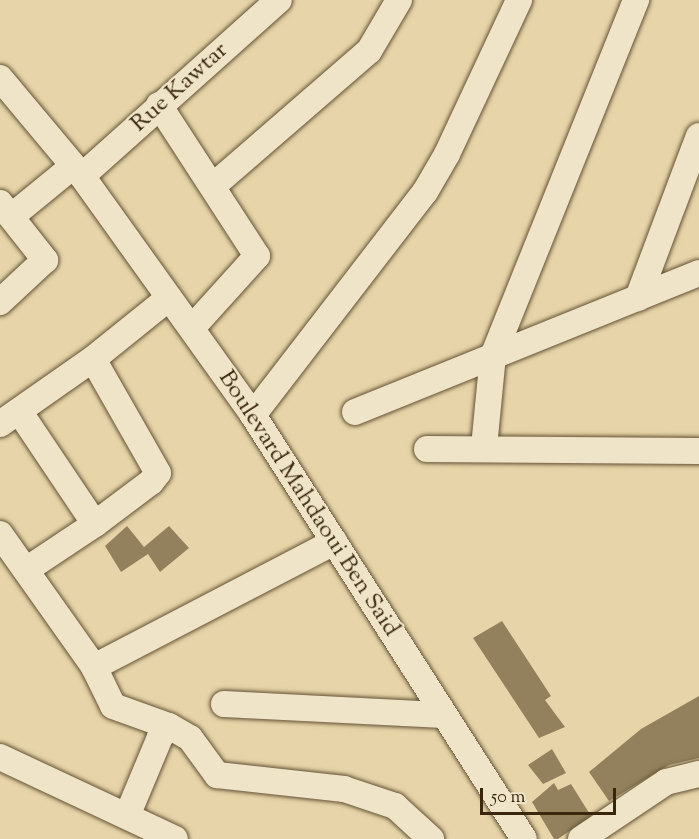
<!DOCTYPE html>
<html>
<head>
<meta charset="utf-8">
<style>
	body { margin:0 }
	#map { position:relative; width:699px; height:839px; overflow:hidden; background:#e7d5a9; font-family:"Sorts Mill Goudy",serif }
	div>[style] { position:absolute }
	.building>* { inset:0; background:#93815e }
	.roads { filter:drop-shadow(0 0 2px #645234) drop-shadow(0 0 2px #645234) }
	.minor>* { height:26px; margin:-13px; padding:0 13px; transform-origin:13px; border-radius:13px; background:#efe4c7 }
	span { translate:-50% -50%; white-space:nowrap; text-align:center; line-height:1.15; -webkit-text-stroke:4.5px #efe4c7; paint-order:stroke }
	.street-label { font-size:24px; color:#39260d }
	.scale { position:absolute; left:480px; top:788px; width:136px; height:27px; box-sizing:border-box; border:3px solid #39260d; border-top:0; padding-left:8px; font-size:18px; line-height:21px; white-space:nowrap; color:#39260d; -webkit-text-stroke:4px #efe4c7; paint-order:stroke }
</style>
</head>
<body>
<div id="map">
	<div class="building">
		<i style="clip-path:polygon(127px 526px,144px 547px,169px 526px,189px 548px,160px 572px,148px 554px,121px 572px,105px 546px)"></i>
		<i style="clip-path:polygon(502px 621px,551px 696px,545px 700px,565px 727px,539px 738px,473px 638px)"></i>
		<i style="clip-path:polygon(699px 696px,699px 758px,669px 765px,609px 801px,589px 772px,641px 729px)"></i>
		<i style="clip-path:polygon(552px 749px,566px 773px,543px 784px,528px 765px)"></i>
		<i style="clip-path:polygon(554px 783px,558px 790px,571px 784px,591px 816px,558px 839px,554px 839px,532px 802px)"></i>
	</div>
	<div class="roads">
		<div class="minor">
			<i style="left:0;top:78px;width:128px;rotate:50.1deg"></i>
			<i style="left:82px;top:176px;width:294px;rotate:54.4deg"></i>
			<i style="left:253px;top:415px;width:503px;rotate:57.42deg"></i>
			<i style="left:159px;top:105px;width:180px;rotate:57deg"></i>
			<i style="left:257px;top:256px;width:97px;rotate:132.1deg"></i>
			<i style="left:82px;top:176px;width:264px;rotate:-41.8deg"></i>
			<i style="left:213px;top:186px;width:206px;rotate:-40.9deg"></i>
			<i style="left:369px;top:51px;width:59px;rotate:-59.5deg"></i>
			<i style="left:0;top:203px;width:73px;rotate:51.7deg"></i>
			<i style="left:45px;top:260px;width:62px;rotate:137deg"></i>
			<i style="left:12px;top:216px;width:79px;rotate:-39.3deg"></i>
			<i style="left:638px;top:298px;width:173px;rotate:-69.4deg"></i>
			<i style="left:19px;top:411px;width:136px;rotate:56.1deg"></i>
			<i style="left:355px;top:412px;width:371px;rotate:-22deg"></i>
			<i style="left:253px;top:415px;width:282px;rotate:-52.4deg"></i>
			<i style="left:425px;top:192px;width:44px;rotate:-59.9deg"></i>
			<i style="left:447px;top:154px;width:170px;rotate:-64.9deg"></i>
			<i style="left:0;top:424px;width:113px;rotate:-35deg"></i>
			<i style="left:93px;top:359px;width:97px;rotate:-38.8deg"></i>
			<i style="left:484px;top:447px;width:91px;rotate:-84.4deg"></i>
			<i style="left:493px;top:356px;width:384px;rotate:-68.1deg"></i>
			<i style="left:427px;top:449px;width:272px;rotate:0.4deg"></i>
			<i style="left:0;top:534px;width:163px;rotate:54.7deg"></i>
			<i style="left:94px;top:667px;width:43px;rotate:64deg"></i>
			<i style="left:113px;top:706px;width:59px;rotate:19.7deg"></i>
			<i style="left:26px;top:570px;width:83px;rotate:-33.7deg"></i>
			<i style="left:95px;top:524px;width:70px;rotate:-36.9deg"></i>
			<i style="left:151px;top:482px;width:11px;rotate:-52deg"></i>
			<i style="left:158px;top:473px;width:131px;rotate:-119.7deg"></i>
			<i style="left:94px;top:667px;width:271px;rotate:-27.5deg"></i>
			<i style="left:224px;top:704px;width:220px;rotate:2.9deg"></i>
			<i style="left:0;top:757px;width:193px;rotate:25.1deg"></i>
			<i style="left:127px;top:816px;width:86px;rotate:-67.3deg"></i>
			<i style="left:160px;top:737px;width:14px;rotate:-51deg"></i>
			<i style="left:169px;top:726px;width:24px;rotate:30deg"></i>
			<i style="left:190px;top:738px;width:46px;rotate:53.9deg"></i>
			<i style="left:217px;top:775px;width:128px;rotate:6.3deg"></i>
			<i style="left:344px;top:789px;width:54px;rotate:18.4deg"></i>
			<i style="left:395px;top:806px;width:49px;rotate:42.5deg"></i>
			<i style="left:581px;top:839px;width:102px;rotate:-33.8deg"></i>
			<i style="left:666px;top:782px;width:34px;rotate:-14deg"></i>
		</div>
	</div>
	<div class="street-label">
		<span style="left:180px;top:88px;rotate:-42deg">Rue Kawtar</span>
		<span style="left:308px;top:504px;rotate:57deg">Boulevard Mahdaoui Ben Said</span>
	</div>
	<div class="scale">50 m</div>
</div>
</body>
</html>
